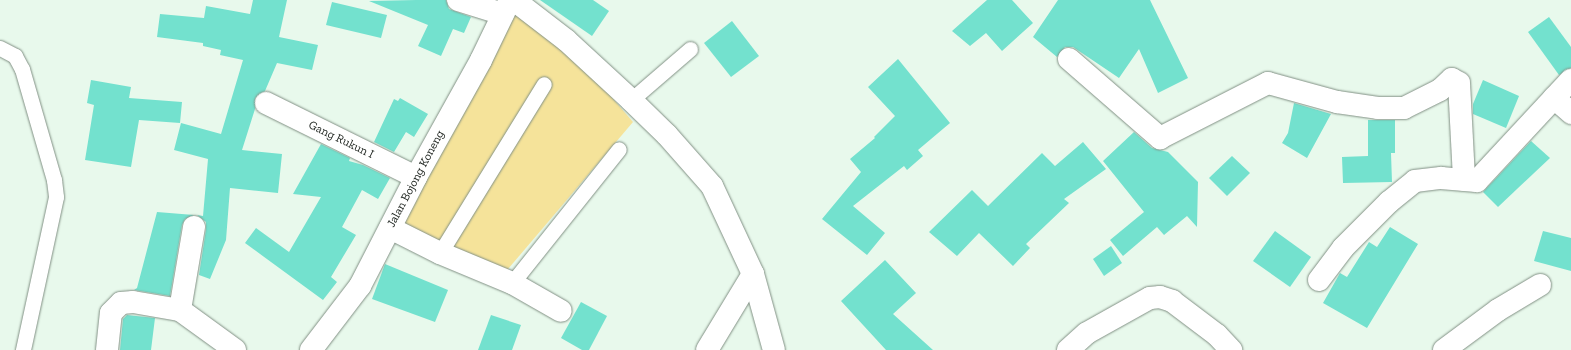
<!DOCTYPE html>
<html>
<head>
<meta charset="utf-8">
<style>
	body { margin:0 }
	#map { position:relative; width:1571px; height:350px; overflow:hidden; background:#e8f9ec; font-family:"Zilla Slab",serif }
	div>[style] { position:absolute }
	.green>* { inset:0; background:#f5e39a }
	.building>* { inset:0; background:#73e1ce }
	.roads { filter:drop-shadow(0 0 1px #819084) drop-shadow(0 0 1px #819084) }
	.service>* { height:15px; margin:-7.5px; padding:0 7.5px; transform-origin:7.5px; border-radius:7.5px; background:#fff }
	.minor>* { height:22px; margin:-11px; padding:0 11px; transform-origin:11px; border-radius:11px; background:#fff }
	.tertiary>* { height:22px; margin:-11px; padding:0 11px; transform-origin:11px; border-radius:11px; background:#fff }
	span { translate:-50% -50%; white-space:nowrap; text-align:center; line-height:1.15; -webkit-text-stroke:3.5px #fff; paint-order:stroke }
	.street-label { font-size:12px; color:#202621 }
</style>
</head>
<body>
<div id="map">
	<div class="green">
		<i style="clip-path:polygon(513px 0,528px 0,633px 122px,503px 275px,399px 227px)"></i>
	</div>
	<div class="building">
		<i style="clip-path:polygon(253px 0,287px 0,279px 37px,318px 45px,312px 70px,277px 63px,265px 91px,255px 98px,255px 109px,242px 150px,282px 154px,278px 193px,230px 188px,226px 240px,210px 279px,199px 275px,206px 229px,206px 222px,197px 215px,203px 216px,208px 159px,174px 150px,181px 123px,221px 134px,243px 60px,220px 55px,221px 50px,203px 46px,203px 43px,157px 37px,160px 14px,204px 18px,206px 6px,250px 14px)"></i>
		<i style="clip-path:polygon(416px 0,446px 0,449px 9px,471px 17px,464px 33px,453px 29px,441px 56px,418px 46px,428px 25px,369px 1px)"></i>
		<i style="clip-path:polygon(540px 0,593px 0,609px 11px,592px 36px)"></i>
		<i style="clip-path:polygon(987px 0,1012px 0,1033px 23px,1002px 51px,986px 33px,970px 46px,952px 31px)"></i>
		<i style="clip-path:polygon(1058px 0,1150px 0,1188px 78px,1158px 93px,1139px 49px,1119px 78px,1073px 47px,1065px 47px,1057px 57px,1033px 37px)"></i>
		<i style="clip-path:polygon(332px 2px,387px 15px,381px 38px,326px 25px)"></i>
		<i style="clip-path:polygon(1549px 17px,1571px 47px,1571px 68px,1559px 75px,1528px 32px)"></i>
		<i style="clip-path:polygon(732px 21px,759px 56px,731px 77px,704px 43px)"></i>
		<i style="clip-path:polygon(898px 59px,950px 123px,918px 150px,923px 156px,907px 170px,904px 166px,853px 206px,885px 233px,867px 255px,822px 219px,861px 172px,850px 159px,875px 138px,874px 137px,895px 116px,868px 87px)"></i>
		<i style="clip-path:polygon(91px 80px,131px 87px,129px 98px,182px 102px,180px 123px,139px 120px,131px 167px,85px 160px,94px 105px,87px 103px)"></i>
		<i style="clip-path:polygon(1483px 80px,1519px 96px,1506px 128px,1473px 114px,1473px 104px)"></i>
		<i style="clip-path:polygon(400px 98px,428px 114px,414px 137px,406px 132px,394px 152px,374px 142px,394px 99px,398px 101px)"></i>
		<i style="clip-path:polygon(1294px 103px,1331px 114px,1307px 158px,1282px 143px,1288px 133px)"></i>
		<i style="clip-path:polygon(1368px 120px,1395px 120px,1395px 153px,1391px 153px,1392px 182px,1343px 183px,1342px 157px,1368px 156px)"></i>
		<i style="clip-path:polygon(1134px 132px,1152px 148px,1168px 152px,1198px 182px,1197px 227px,1187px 216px,1164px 235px,1157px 227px,1123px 256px,1110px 240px,1144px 212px,1103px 161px)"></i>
		<i style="clip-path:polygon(1531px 141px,1550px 158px,1498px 207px,1483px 192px)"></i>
		<i style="clip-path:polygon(1083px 142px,1106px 169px,1064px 199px,1069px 203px,1026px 244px,1030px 248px,1013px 266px,979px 233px,957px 256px,929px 232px,972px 190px,988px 206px,1042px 153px,1055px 166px)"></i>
		<i style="clip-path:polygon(321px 144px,350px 158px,349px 161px,363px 165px,390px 178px,378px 199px,362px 190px,342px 227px,356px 235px,331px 277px,337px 282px,323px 300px,245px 243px,256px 228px,289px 252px,321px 197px,293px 194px)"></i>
		<i style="clip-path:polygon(1232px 156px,1250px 173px,1227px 196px,1209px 178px)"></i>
		<i style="clip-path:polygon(157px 212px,194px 215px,185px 219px,182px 225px,170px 296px,134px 290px,137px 288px)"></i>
		<i style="clip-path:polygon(1390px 227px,1418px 244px,1367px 328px,1323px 303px,1340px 273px,1347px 277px,1369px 242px,1377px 247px)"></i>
		<i style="clip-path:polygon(1275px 231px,1311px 257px,1290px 287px,1253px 261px)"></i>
		<i style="clip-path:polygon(1543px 231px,1571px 238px,1571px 271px,1534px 261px)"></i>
		<i style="clip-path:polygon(1111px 246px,1122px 263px,1104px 276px,1093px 259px)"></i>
		<i style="clip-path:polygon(885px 260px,916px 293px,893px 314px,933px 350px,886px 350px,841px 301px)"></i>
		<i style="clip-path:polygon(385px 264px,448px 290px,435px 322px,372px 299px)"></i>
		<i style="clip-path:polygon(581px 302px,607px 316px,589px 350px,582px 350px,561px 338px)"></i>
		<i style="clip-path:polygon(127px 315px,155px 318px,151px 350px,120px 350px,123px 319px)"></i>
		<i style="clip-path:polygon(491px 315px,521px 325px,512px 350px,478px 350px)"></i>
	</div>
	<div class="roads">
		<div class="service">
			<i style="left:0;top:48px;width:17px;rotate:28deg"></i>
			<i style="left:15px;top:56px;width:15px;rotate:62deg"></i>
			<i style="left:22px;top:69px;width:116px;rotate:73.9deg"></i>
			<i style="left:54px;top:180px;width:17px;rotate:83deg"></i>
			<i style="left:56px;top:197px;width:157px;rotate:102.2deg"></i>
			<i style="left:631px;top:100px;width:78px;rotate:-40.8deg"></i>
			<i style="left:440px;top:253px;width:198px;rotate:-58.4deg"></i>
			<i style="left:512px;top:283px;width:171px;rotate:-51.4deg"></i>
		</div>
		<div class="minor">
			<i style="left:458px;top:0;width:47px;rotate:17.3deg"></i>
			<i style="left:514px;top:0;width:66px;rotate:37.6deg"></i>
			<i style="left:566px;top:40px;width:88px;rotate:42.7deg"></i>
			<i style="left:631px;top:100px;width:50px;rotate:44.2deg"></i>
			<i style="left:667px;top:135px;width:68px;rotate:48.6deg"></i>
			<i style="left:712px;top:186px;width:97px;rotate:65deg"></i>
			<i style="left:753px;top:274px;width:79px;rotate:74.6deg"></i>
			<i style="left:1069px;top:59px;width:121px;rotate:41deg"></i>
			<i style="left:1160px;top:138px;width:121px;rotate:-27deg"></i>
			<i style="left:1268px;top:83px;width:72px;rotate:15.4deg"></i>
			<i style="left:1337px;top:102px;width:41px;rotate:8.3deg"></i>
			<i style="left:1378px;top:108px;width:26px"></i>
			<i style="left:1404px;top:108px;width:40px;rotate:-26.6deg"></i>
			<i style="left:1440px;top:90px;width:16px;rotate:-43deg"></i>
			<i style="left:1452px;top:79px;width:8px;rotate:30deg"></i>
			<i style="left:1459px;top:83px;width:97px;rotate:87deg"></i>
			<i style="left:1554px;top:98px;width:23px;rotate:41deg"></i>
			<i style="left:266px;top:103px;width:167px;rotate:26.3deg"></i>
			<i style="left:194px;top:227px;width:84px;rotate:99.6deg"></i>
			<i style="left:180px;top:310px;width:68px;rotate:36deg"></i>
			<i style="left:390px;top:228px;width:56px;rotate:26.6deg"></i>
			<i style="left:440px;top:253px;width:78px;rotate:22.6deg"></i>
			<i style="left:512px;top:283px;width:56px;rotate:29.7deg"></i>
			<i style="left:1319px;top:280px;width:40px;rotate:-53deg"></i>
			<i style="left:1343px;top:248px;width:65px;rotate:-45deg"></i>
			<i style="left:1389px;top:202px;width:33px;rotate:-39deg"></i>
			<i style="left:1415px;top:181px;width:26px;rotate:-7deg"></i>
			<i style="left:1441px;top:178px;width:36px;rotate:5deg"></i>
			<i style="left:1477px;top:181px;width:138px;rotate:-47.1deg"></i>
			<i style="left:107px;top:350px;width:37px;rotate:-84deg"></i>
			<i style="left:111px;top:313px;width:14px;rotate:-45deg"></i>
			<i style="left:121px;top:303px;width:12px;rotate:-5deg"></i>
			<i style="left:133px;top:302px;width:48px;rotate:9.7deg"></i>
			<i style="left:707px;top:350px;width:89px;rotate:-58.8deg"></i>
			<i style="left:1068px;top:350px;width:25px;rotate:-42deg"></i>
			<i style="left:1087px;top:333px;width:72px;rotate:-29.1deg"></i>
			<i style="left:1150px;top:298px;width:10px;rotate:-6deg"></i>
			<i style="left:1160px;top:297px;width:13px;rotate:18deg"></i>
			<i style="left:1172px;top:301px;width:56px;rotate:37.1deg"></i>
			<i style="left:1217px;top:335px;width:21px;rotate:47deg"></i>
			<i style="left:1444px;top:350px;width:67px;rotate:-36.5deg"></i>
			<i style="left:1498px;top:310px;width:49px;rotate:-30.8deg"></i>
		</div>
		<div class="tertiary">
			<i style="left:311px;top:350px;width:81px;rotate:-52.6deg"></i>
			<i style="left:360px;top:286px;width:123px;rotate:-62.8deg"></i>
			<i style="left:416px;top:177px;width:134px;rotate:-60.9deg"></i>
			<i style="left:481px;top:60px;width:67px;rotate:-64.2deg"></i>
		</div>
	</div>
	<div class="street-label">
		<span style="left:341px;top:140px;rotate:26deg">Gang Rukun I</span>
		<span style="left:416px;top:179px;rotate:-62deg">Jalan Bojong Koneng</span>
	</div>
</div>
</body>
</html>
